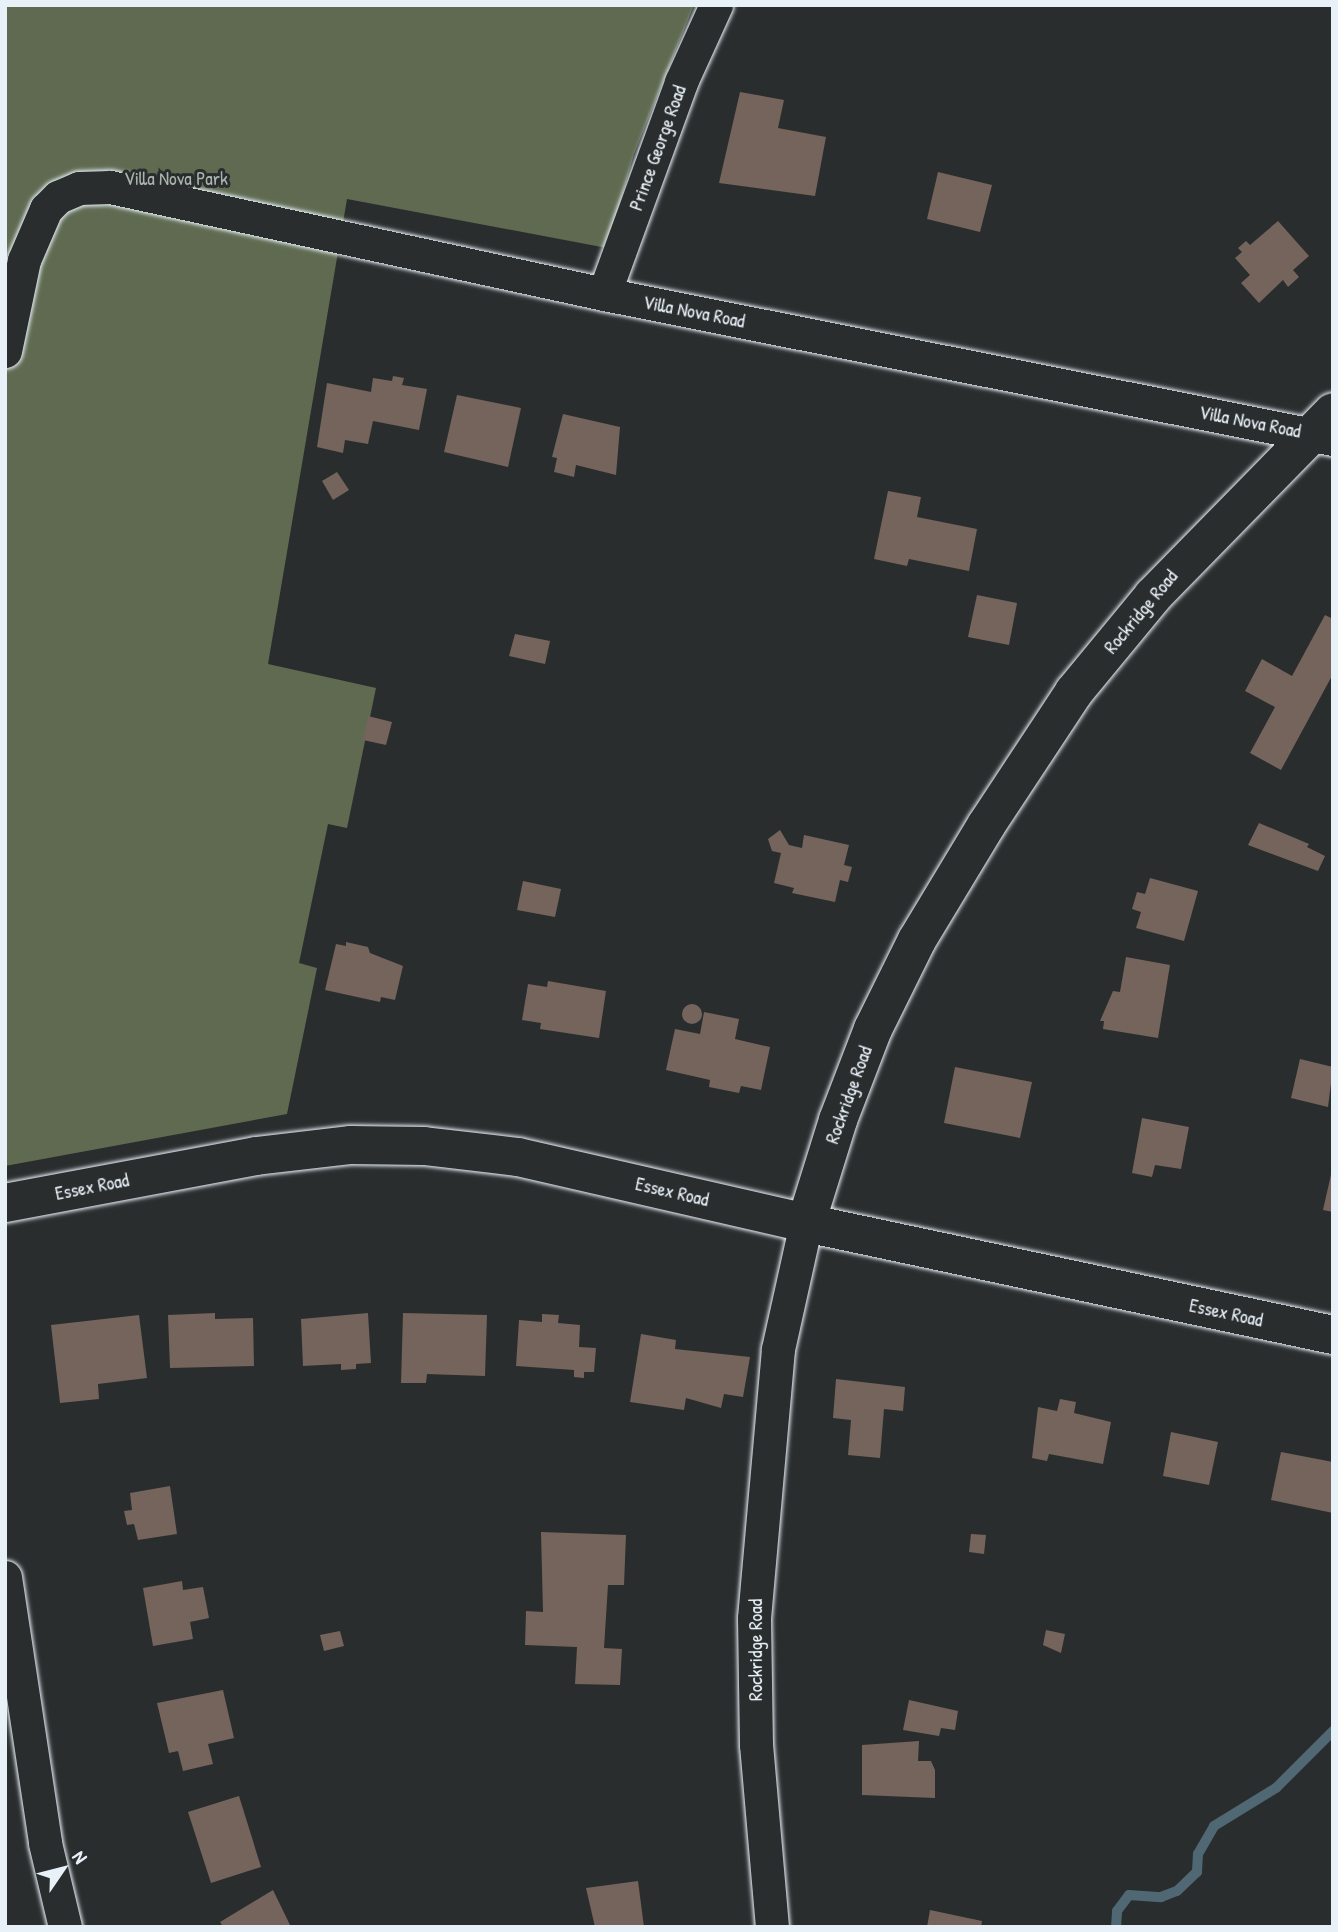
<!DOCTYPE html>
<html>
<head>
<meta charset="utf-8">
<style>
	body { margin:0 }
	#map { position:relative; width:1338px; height:1932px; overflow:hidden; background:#2a2d2e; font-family:"Patrick Hand",sans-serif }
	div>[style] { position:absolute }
	.green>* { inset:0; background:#5f6a51 }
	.stream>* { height:10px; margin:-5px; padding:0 5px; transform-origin:5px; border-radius:5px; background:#4f6874 }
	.building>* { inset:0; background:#74645b }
	.round { border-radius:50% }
	.roads { filter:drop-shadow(0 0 2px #e8f1f8) drop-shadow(0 0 2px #e8f1f8) }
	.street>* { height:33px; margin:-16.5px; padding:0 16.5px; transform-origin:16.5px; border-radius:16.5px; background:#2a2d2e }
	.secondary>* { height:38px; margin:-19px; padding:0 19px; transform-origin:19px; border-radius:19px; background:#2a2d2e }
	span { translate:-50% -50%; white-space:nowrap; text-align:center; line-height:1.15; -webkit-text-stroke:6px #2a2d2e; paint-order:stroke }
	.street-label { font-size:19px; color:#e8f1f8 }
	.park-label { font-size:19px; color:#aab4ad }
	.frame { position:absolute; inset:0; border:7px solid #e8f1f8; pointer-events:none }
	.north { position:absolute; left:28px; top:1834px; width:70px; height:70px; -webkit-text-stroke:5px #2a2d2e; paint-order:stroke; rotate:55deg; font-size:19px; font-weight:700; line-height:28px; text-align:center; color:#e8f1f8 }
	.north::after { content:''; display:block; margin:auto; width:24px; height:32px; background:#e8f1f8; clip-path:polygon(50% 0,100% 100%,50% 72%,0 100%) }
</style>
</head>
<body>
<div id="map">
	<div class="green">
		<i style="clip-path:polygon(5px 5px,694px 5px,634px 154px,607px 248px,347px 199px,268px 664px,376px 688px,347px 828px,328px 824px,299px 963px,317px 968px,287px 1114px,5px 1166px)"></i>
	</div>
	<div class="stream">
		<i style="left:1116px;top:1927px;width:16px;rotate:-86deg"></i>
		<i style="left:1117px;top:1911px;width:20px;rotate:-53deg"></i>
		<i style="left:1129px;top:1895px;width:32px;rotate:4deg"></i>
		<i style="left:1161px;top:1897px;width:17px;rotate:-21deg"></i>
		<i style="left:1177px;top:1891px;width:28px;rotate:-44deg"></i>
		<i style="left:1197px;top:1872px;width:18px;rotate:-87deg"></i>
		<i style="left:1198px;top:1854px;width:32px;rotate:-60deg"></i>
		<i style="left:1214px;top:1826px;width:73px;rotate:-31.5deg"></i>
		<i style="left:1276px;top:1788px;width:81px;rotate:-45deg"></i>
	</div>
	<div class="building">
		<i style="clip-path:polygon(740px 92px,784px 100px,778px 128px,826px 137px,815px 196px,719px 183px)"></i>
		<i style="clip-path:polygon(938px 172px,992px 185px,980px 232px,927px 219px)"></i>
		<i style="clip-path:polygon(1278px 221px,1309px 256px,1293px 270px,1299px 277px,1288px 287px,1283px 280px,1259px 303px,1241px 283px,1250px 275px,1235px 258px,1242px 252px,1238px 248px,1246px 241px,1250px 245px)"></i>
		<i style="clip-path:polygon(393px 376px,404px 378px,402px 385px,427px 389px,419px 430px,373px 421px,368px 444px,345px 440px,343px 453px,317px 447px,327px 383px,371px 392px,373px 378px,392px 381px)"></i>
		<i style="clip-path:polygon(457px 395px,521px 408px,508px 467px,444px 452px)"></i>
		<i style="clip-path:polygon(563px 414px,620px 427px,616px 475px,576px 465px,574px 477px,554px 472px,557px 458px,552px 457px)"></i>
		<i style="clip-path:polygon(337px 472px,349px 490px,333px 500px,322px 481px)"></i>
		<i style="clip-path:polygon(888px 491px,921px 497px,917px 517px,977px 529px,969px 571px,909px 559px,907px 566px,874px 559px)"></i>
		<i style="clip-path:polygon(977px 595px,1017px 603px,1009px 645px,968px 637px)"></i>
		<i style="clip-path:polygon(1325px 615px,1333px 619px,1333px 674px,1281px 770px,1250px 753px,1275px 707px,1245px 691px,1262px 659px,1292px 676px)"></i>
		<i style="clip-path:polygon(515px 634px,550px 641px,545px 664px,509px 656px)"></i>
		<i style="clip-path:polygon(368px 716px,392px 722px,386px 745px,363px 740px)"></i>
		<i style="clip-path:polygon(1259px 823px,1309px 844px,1307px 847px,1325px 856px,1318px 871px,1248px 845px)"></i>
		<i style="clip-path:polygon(780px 830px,789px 845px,802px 848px,804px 835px,849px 845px,844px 865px,852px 867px,848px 882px,840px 880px,835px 902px,792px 893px,794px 888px,774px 883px,781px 853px,772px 851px,768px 839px)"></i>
		<i style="clip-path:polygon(1150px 878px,1198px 891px,1184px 941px,1136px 928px,1141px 912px,1132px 909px,1137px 892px,1145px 894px)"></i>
		<i style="clip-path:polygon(523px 881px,561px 889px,555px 917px,517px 910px)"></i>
		<i style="clip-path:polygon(346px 942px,368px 947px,370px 953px,403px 966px,395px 1000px,381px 997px,380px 1002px,325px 990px,336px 944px,346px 946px)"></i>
		<i style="clip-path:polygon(1126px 957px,1170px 965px,1158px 1038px,1103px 1029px,1104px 1021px,1100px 1021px,1113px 991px,1120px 992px)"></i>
		<i style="clip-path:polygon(548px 981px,606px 991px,599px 1038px,540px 1029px,541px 1023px,522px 1020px,528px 984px,547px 987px)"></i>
		<i class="round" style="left:682px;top:1004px;width:20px;height:20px"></i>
		<i style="clip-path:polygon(704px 1012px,739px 1019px,735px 1039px,770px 1047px,761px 1090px,741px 1086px,739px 1093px,709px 1087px,710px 1080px,666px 1070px,675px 1029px,700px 1034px)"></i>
		<i style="clip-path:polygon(1300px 1059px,1333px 1067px,1328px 1107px,1291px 1098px)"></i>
		<i style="clip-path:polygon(955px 1067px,1032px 1082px,1020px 1138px,944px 1123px)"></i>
		<i style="clip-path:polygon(1142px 1118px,1189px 1127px,1181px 1169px,1155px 1165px,1152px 1177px,1132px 1173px)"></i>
		<i style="clip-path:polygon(1332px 1170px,1333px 1171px,1333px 1212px,1323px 1210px)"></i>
		<i style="clip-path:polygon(215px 1313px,215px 1319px,253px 1318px,254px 1366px,170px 1368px,168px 1315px)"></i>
		<i style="clip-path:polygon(368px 1313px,371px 1363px,356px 1364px,356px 1369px,341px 1370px,341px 1364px,303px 1366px,301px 1319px)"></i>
		<i style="clip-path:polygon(403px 1313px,487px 1315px,485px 1376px,427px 1374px,426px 1383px,401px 1383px)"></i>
		<i style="clip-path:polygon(542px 1314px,559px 1315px,558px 1323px,580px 1325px,579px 1347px,596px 1348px,594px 1372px,584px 1372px,584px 1378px,574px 1377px,574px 1370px,516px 1366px,519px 1320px,542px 1322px)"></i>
		<i style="clip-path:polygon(139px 1315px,147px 1378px,98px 1384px,99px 1399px,60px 1403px,51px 1325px)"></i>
		<i style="clip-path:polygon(641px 1334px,676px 1340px,675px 1349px,750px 1357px,743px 1397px,724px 1394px,721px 1408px,686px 1398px,684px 1410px,630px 1402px)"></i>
		<i style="clip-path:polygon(836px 1379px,905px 1387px,903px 1411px,884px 1409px,880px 1458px,848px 1455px,851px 1420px,833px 1418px)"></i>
		<i style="clip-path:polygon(1060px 1399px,1076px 1402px,1074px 1413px,1111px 1422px,1103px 1464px,1049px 1454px,1047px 1461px,1032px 1458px,1038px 1407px,1057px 1411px)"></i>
		<i style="clip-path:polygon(1171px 1432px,1218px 1442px,1209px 1485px,1163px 1476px)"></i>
		<i style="clip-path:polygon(1281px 1452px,1333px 1462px,1333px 1513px,1271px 1500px)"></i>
		<i style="clip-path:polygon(170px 1486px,177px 1534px,138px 1540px,134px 1524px,127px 1525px,124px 1511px,132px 1510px,130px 1493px)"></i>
		<i style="clip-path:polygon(541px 1532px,626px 1535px,624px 1585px,608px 1585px,604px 1648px,622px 1649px,620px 1685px,575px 1684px,577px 1647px,525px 1645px,526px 1611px,543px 1612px)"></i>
		<i style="clip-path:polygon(971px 1534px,986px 1535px,984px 1554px,969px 1552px)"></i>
		<i style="clip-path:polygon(182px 1581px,183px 1590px,203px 1587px,209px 1618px,190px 1622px,193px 1639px,153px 1646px,143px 1588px)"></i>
		<i style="clip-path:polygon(1046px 1630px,1065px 1634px,1061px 1653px,1043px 1645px)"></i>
		<i style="clip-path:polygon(340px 1631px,344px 1646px,324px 1651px,320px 1635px)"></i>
		<i style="clip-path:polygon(223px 1690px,234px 1738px,208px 1744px,213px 1764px,183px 1771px,178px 1751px,169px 1753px,157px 1703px)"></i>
		<i style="clip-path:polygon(909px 1700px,958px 1711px,955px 1730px,941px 1728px,939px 1736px,903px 1730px)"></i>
		<i style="clip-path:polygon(919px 1741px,918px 1761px,931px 1761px,935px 1770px,935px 1798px,862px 1795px,862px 1745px)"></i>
		<i style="clip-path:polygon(239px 1796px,261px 1867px,211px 1883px,188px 1812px)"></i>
		<i style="clip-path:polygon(638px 1881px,644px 1927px,595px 1927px,586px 1888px)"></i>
		<i style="clip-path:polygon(273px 1890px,291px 1927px,223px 1927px,220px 1922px)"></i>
		<i style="clip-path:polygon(930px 1910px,982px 1921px,981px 1927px,927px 1927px)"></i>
	</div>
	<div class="roads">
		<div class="street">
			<i style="left:604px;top:294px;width:226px;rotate:-70deg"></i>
			<i style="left:681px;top:82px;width:85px;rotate:-65.6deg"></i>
			<i style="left:5px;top:351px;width:93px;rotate:-78.2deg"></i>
			<i style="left:24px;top:260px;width:56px;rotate:-66.7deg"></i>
			<i style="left:46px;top:209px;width:17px;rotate:-45deg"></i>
			<i style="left:58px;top:197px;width:23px;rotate:-23deg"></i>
			<i style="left:79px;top:188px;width:31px;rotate:-2deg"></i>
			<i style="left:110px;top:187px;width:505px;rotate:12.22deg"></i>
			<i style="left:604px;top:294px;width:743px;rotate:11.25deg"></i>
			<i style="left:5px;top:1577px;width:269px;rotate:81.4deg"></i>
			<i style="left:45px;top:1843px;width:86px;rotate:76.6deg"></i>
			<i style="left:772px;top:1927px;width:183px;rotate:-95deg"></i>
			<i style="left:756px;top:1745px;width:127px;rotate:-90.9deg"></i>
			<i style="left:754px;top:1618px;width:270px;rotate:-84.9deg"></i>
			<i style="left:778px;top:1349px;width:129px;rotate:-77.5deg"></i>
		</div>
		<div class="secondary">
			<i style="left:5px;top:1203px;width:255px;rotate:-10.6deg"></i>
			<i style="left:256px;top:1156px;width:96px;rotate:-6.6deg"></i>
			<i style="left:351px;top:1145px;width:73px;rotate:0.8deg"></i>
			<i style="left:424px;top:1146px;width:95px;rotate:6.7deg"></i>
			<i style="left:518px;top:1157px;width:295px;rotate:12.9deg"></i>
			<i style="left:806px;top:1223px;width:539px;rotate:12deg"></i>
			<i style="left:806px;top:1223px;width:108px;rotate:-72.7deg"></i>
			<i style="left:838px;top:1120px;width:97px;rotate:-69deg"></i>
			<i style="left:873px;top:1029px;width:99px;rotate:-63.7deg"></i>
			<i style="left:917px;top:940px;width:135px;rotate:-58.9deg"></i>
			<i style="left:987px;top:824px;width:158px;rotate:-56.6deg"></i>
			<i style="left:1074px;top:692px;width:124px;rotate:-50.5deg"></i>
			<i style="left:1153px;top:596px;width:257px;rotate:-45.6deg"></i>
		</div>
	</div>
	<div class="street-label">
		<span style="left:658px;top:148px;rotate:-70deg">Prince George Road</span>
		<span style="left:694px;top:312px;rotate:11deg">Villa Nova Road</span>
		<span style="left:1250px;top:422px;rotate:11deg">Villa Nova Road</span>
		<span style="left:1141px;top:612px;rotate:-50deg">Rockridge Road</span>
		<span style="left:849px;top:1095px;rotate:-70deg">Rockridge Road</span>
		<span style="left:92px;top:1187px;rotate:-11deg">Essex Road</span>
		<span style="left:672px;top:1192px;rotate:13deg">Essex Road</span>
		<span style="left:1226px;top:1313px;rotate:12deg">Essex Road</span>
		<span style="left:756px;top:1650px;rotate:-90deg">Rockridge Road</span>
	</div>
	<div class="park-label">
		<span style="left:176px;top:179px">Villa Nova Park</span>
	</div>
	<div class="frame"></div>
	<div class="north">N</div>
</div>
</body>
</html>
